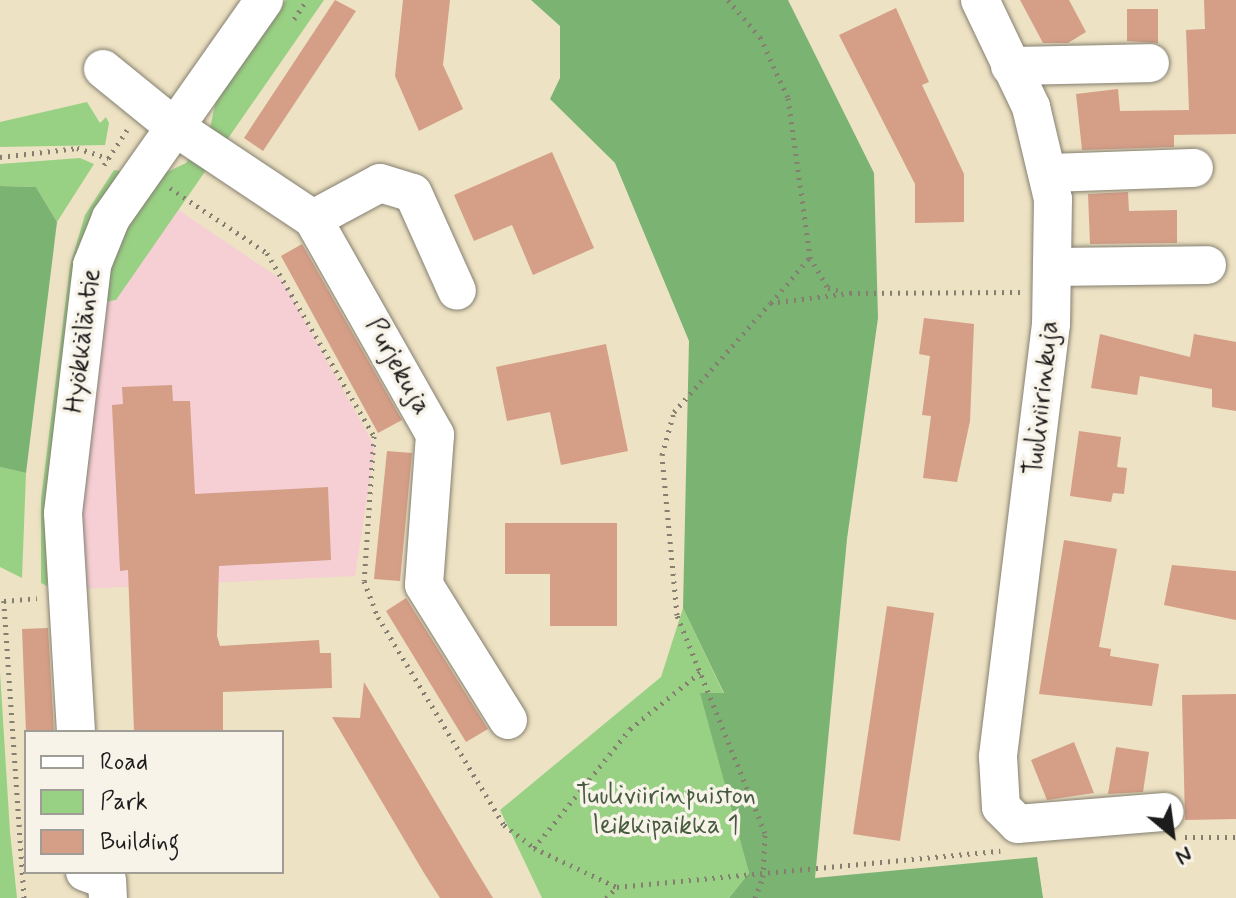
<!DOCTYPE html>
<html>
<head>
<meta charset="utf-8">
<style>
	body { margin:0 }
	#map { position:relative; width:1236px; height:898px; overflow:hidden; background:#ede2c3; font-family:Mynerve,sans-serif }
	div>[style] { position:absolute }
	.built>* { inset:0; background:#f6cfd5 }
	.green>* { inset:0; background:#98d184 }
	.forest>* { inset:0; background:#7ab372 }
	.building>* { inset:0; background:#d59e87 }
	.path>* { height:5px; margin-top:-2.5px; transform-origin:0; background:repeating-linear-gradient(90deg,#847f70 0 2px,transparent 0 8px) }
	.roads { filter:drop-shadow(0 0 2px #847f70) drop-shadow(0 0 2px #847f70) }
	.minor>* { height:38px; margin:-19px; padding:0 19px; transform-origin:19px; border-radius:19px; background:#fff }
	span { translate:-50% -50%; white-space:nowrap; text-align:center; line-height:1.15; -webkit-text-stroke:7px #f7f3e8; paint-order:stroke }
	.street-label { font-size:26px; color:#1c1c1c }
	.park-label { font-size:26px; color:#475b40 }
	.legend { position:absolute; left:24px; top:730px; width:260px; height:144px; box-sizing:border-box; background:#f7f3e8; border:2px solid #9f9d96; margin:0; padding:10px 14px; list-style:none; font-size:24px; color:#1c1c1c }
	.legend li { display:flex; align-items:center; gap:16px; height:40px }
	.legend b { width:40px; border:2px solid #9f9d96 }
	.north { position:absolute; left:1132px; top:794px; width:80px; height:80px; -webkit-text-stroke:6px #f7f3e8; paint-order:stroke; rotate:151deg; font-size:22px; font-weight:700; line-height:32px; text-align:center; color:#1c1c1c }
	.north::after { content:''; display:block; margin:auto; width:28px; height:36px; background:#1c1c1c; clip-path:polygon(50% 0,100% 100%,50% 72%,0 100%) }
</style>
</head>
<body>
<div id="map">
	<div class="built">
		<i style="clip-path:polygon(177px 209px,282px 280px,375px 447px,355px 576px,81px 589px,79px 530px,105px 302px,116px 300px)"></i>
	</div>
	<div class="green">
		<i style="clip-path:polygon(286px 0,324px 0,116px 300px,105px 302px,116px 241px,165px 173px,186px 163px,210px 128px,218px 91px)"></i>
		<i style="clip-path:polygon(87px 102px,100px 123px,106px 117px,109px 123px,105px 145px,0 147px,0 122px)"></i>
		<i style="clip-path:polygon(80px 158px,94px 164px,57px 222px,36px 187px,0 186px,0 164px)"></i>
		<i style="clip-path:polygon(114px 170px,125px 172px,47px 586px,41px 583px,41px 499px,70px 266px,85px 215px)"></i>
		<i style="clip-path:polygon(0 467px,26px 473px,22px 578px,0 567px)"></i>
		<i style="clip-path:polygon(683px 608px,724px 694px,701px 694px,749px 873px,729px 898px,542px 898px,500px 810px,661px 677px)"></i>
		<i style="clip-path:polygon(0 672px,10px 832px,17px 898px,0 898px)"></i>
	</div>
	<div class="forest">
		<i style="clip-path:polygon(531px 0,788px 0,874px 173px,878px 318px,847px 539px,815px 878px,1037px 857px,1043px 898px,729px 898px,749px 873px,700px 693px,724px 693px,683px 608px,689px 341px,615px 163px,550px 99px,560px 78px,560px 26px)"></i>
		<i style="clip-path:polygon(0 186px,36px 187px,57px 222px,26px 473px,0 467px)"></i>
	</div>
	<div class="building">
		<i style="clip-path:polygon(335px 0,356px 11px,263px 151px,244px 138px)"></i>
		<i style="clip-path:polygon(403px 0,450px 0,443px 65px,463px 109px,419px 131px,395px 76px)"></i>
		<i style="clip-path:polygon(1020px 0,1069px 0,1086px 32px,1068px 43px,1043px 43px)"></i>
		<i style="clip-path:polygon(1204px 0,1236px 0,1236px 134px,1174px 135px,1174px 147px,1082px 150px,1076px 94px,1118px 89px,1120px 111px,1189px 110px,1186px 30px,1205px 29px)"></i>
		<i style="clip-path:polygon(896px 8px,929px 82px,922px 85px,964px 174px,964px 222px,915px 223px,915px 184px,839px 35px)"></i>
		<i style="clip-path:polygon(1127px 9px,1158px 9px,1158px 43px,1127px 41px)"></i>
		<i style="clip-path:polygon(552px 152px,594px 248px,533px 275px,512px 225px,474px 241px,454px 195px)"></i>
		<i style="clip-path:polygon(1128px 192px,1129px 211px,1177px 210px,1177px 243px,1090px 244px,1088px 194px)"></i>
		<i style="clip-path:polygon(302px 244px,402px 420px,378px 433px,281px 256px)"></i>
		<i style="clip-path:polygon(924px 318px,974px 324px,970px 421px,957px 482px,923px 478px,931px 416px,922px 415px,930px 356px,919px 354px)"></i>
		<i style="clip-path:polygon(1100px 334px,1190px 357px,1194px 334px,1236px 342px,1236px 411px,1212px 407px,1212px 389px,1140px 376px,1137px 395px,1091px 388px)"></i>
		<i style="clip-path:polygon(606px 344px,628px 451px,561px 465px,550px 412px,507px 421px,496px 367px)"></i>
		<i style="clip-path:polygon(172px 385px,173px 401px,190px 401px,195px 494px,328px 487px,331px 560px,219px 566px,217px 636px,220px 646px,319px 640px,320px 653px,331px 653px,332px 688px,223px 692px,223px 732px,134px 732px,128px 570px,120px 571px,112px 405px,123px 404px,122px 387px)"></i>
		<i style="clip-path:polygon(1079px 431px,1121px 437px,1117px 467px,1127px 468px,1124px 494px,1113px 493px,1111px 502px,1070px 496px)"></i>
		<i style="clip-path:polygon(387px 451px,412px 453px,400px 581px,374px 579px)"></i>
		<i style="clip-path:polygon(505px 523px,617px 523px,617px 626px,550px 626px,550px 574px,505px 574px)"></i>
		<i style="clip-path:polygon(1064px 540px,1117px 549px,1099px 647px,1111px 649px,1110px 656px,1159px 664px,1152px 706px,1039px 694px)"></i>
		<i style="clip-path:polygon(1172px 565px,1236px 571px,1236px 620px,1164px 605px)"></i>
		<i style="clip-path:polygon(406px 598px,488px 729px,466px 742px,386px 611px)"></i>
		<i style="clip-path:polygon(887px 606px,934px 613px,900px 841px,853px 834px)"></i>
		<i style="clip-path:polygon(48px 628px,54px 732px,26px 732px,22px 629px)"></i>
		<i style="clip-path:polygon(364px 682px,474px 867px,493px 898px,440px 898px,424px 873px,332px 717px,360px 718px)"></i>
		<i style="clip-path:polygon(1236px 694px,1236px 819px,1185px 820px,1182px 695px)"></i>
		<i style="clip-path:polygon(1074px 742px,1094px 793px,1047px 800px,1031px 760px)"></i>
		<i style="clip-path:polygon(1116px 747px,1149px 752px,1143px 792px,1108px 794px)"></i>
	</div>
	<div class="path">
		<i style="left:728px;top:0;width:49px;rotate:49.1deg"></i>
		<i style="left:760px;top:37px;width:67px;rotate:65.3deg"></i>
		<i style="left:788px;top:98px;width:161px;rotate:82.1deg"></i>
		<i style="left:810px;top:257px;width:36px;rotate:60deg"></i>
		<i style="left:828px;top:288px;width:13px;rotate:13deg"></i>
		<i style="left:294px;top:19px;width:23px;rotate:-56deg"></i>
		<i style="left:0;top:157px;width:78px;rotate:-6.7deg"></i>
		<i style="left:77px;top:148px;width:33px;rotate:18deg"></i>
		<i style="left:104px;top:165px;width:42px;rotate:-56.7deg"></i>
		<i style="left:170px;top:188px;width:117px;rotate:33.8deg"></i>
		<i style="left:267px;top:253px;width:212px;rotate:59.7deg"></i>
		<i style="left:374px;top:436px;width:145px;rotate:93.9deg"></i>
		<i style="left:364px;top:581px;width:39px;rotate:69deg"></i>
		<i style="left:378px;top:617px;width:243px;rotate:58.8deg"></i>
		<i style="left:504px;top:825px;width:38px;rotate:37deg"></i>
		<i style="left:534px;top:848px;width:92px;rotate:25.2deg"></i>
		<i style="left:617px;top:887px;width:385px;rotate:-5.4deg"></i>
		<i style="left:771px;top:303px;width:60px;rotate:-49.7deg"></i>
		<i style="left:1185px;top:837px;width:51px"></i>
		<i style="left:534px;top:848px;width:153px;rotate:-51.1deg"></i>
		<i style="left:630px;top:729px;width:94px;rotate:-38.9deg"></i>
		<i style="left:24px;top:898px;width:298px;rotate:-93.9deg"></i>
		<i style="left:4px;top:601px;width:33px;rotate:-5deg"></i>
		<i style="left:606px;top:898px;width:16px;rotate:-45deg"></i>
		<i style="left:755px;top:898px;width:22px;rotate:-69deg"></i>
		<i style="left:763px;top:877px;width:44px;rotate:-87.4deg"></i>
		<i style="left:765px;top:833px;width:235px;rotate:-112deg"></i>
		<i style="left:677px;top:615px;width:161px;rotate:-95.4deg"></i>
		<i style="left:662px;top:455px;width:45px;rotate:-74.4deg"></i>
		<i style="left:674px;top:412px;width:145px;rotate:-48.6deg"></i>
		<i style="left:770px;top:303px;width:81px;rotate:-7.1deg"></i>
		<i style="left:850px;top:293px;width:170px;rotate:-0.3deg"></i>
	</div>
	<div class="roads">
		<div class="minor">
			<i style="left:980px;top:0;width:119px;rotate:64.5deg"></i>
			<i style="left:1031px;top:107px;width:95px;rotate:76.6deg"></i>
			<i style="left:1053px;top:199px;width:125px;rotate:90.9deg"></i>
			<i style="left:1051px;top:324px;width:436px;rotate:97deg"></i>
			<i style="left:998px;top:757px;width:50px;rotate:86.6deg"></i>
			<i style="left:1001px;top:807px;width:24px;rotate:45deg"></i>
			<i style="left:1018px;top:824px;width:147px;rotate:-4.7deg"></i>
			<i style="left:1010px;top:66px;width:140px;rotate:-1.2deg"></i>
			<i style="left:103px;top:69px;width:89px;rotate:39.1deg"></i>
			<i style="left:172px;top:125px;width:169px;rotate:33.7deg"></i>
			<i style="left:313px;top:219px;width:248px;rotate:60.5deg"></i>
			<i style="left:435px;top:435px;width:150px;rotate:94.2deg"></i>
			<i style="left:424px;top:585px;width:159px;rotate:58.1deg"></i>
			<i style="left:1048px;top:173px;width:146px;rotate:-2deg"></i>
			<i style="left:313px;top:219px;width:76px;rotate:-28.2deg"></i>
			<i style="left:380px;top:183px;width:34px;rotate:17deg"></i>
			<i style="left:413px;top:193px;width:107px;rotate:65.8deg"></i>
			<i style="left:1052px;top:267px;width:155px;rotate:-0.7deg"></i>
			<i style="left:76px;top:732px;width:219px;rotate:-93.4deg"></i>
			<i style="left:63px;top:513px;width:250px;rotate:-83.3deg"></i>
			<i style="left:92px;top:265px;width:51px;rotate:-68deg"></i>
			<i style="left:111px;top:218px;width:266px;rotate:-54.9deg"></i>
			<i style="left:85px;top:872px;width:23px;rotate:20deg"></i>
			<i style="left:107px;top:880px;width:18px;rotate:87deg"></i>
		</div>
	</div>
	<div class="street-label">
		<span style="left:84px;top:341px;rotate:-83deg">Hyökkäläntie</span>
		<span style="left:397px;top:367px;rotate:61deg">Purjekuja</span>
		<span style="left:1043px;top:398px;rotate:-84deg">Tuuliviirinkuja</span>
	</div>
	<div class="park-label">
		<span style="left:666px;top:812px">Tuuliviirinpuiston<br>leikkipaikka 1</span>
	</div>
	<ul class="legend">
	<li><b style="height:10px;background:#fff"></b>Road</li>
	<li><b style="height:22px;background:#98d184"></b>Park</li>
	<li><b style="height:22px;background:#d59e87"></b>Building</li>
	</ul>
	<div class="north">N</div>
</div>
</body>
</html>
